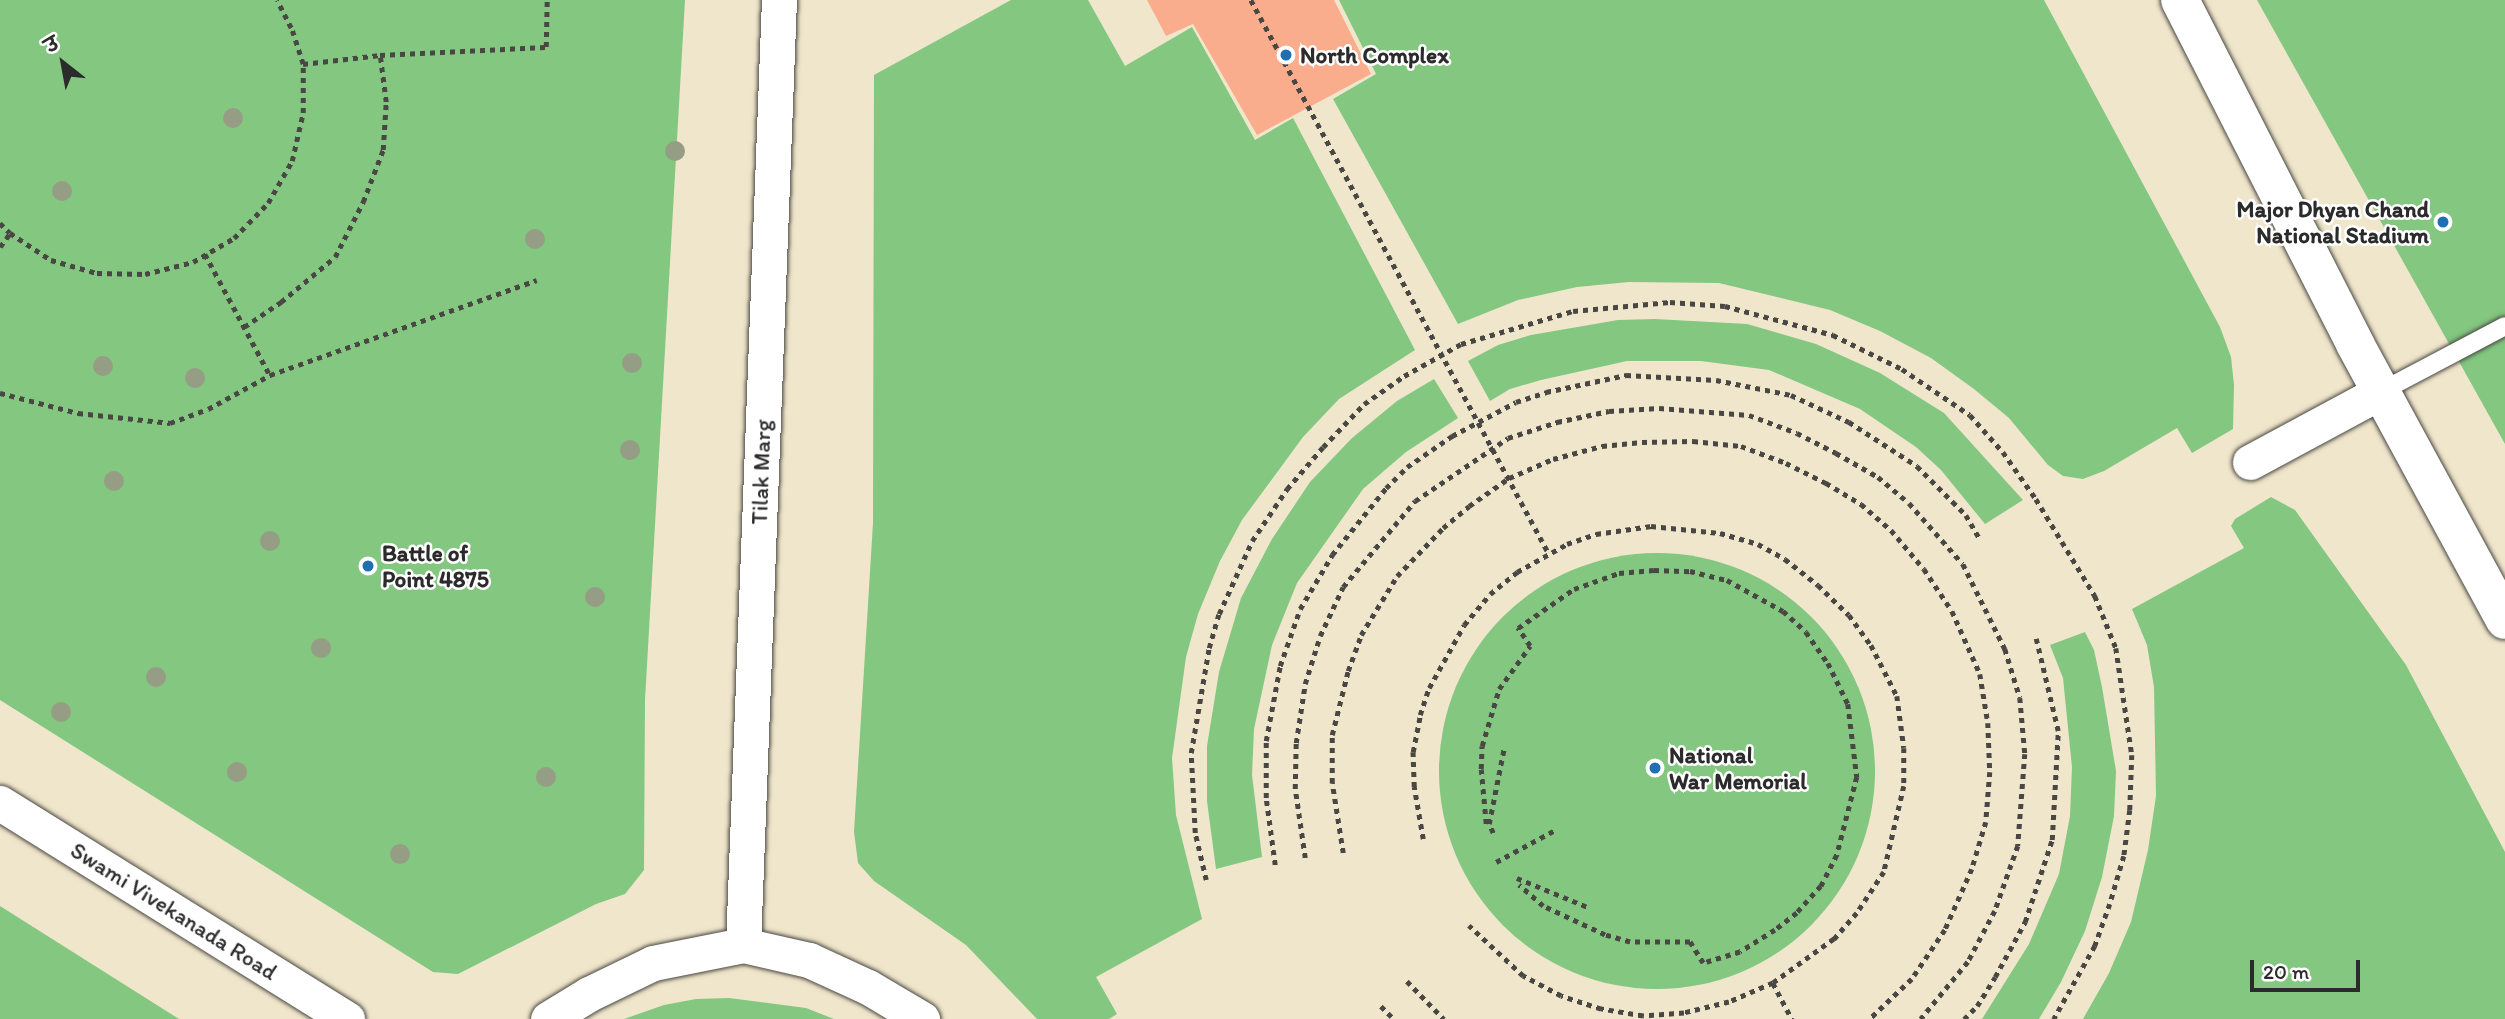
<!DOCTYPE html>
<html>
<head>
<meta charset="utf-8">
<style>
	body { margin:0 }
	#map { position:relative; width:2505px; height:1019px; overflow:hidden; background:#f0e6cb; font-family:Itim,"Playpen Sans Deva",sans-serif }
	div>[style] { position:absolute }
	.green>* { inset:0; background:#83c780 }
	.round { border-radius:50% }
	.building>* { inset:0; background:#faad8d }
	.path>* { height:4.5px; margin-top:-2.25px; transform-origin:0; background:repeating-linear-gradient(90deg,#494743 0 5px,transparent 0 10px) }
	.roads { filter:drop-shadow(0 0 2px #494743) drop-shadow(0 0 2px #494743) }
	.lane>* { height:18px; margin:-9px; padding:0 9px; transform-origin:9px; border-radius:9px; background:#fff }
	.street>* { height:35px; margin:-17.5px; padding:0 17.5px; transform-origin:17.5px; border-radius:17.5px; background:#fff }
	.secondary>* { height:38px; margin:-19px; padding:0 19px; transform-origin:19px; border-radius:19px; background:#fff }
	.trees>* { width:20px; height:20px; margin:-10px; border-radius:50%; background:#959d84 }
	.dots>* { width:19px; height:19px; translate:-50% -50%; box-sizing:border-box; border:4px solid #fff; border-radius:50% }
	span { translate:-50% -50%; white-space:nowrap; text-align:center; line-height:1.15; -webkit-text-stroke:5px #fff; paint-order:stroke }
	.poi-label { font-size:23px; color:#2b2b2b; font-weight:700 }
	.left { translate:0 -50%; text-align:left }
	.right { translate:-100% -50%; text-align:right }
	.street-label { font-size:23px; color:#2b2b2b }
	.north { position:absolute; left:28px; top:28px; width:70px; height:70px; -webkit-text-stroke:5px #fff; paint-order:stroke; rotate:329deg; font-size:19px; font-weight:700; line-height:28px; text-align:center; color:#2b2b2b }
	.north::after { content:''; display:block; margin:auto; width:24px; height:32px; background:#2b2b2b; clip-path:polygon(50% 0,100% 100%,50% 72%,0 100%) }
	.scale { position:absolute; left:2250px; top:960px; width:110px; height:32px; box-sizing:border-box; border:4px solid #2b2b2b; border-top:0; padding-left:9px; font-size:21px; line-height:24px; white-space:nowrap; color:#2b2b2b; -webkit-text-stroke:5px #fff; paint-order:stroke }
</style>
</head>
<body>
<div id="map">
	<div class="green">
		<i style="clip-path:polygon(0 0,685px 0,645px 700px,644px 870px,625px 894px,596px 904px,458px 974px,433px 972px,0 700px)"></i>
		<i style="clip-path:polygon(1011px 0,1088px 0,1125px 66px,1192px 27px,1255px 140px,1293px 118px,1415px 350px,1339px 399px,1303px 437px,1242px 520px,1220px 561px,1198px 614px,1186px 657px,1172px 758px,1176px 815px,1202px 919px,1096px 977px,1117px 1014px,1109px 1019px,1037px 1019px,966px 945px,874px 881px,858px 863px,854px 832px,873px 523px,874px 75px)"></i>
		<i style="clip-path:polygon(1339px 0,2044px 0,2220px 327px,2231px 357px,2234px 385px,2233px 429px,2192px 453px,2177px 428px,2104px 471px,2083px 479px,2063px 476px,2048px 465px,2009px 418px,1974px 389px,1931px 358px,1880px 331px,1830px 310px,1719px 283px,1629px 282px,1577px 287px,1518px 300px,1458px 324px,1333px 99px,1376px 74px)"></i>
		<i style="clip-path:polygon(2257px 0,2505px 0,2505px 444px)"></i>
		<i style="clip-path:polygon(1655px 319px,1747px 324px,1816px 344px,1880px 373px,1944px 413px,2023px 500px,1985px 524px,1941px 470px,1916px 447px,1860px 409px,1769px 370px,1701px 361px,1627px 361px,1541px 380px,1510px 389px,1490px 401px,1468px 361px,1498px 345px,1531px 335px,1618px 320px)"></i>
		<i style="clip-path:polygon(1434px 379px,1458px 418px,1406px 452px,1363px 489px,1297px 583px,1272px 645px,1254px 729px,1252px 775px,1262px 857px,1216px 869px,1207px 801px,1207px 746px,1219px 672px,1241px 598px,1272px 539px,1310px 482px,1352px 438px,1397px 401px)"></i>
		<i style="clip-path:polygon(2271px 497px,2295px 510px,2406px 665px,2505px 852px,2505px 1019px,2083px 1019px,2109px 973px,2131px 922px,2148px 850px,2156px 796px,2154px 687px,2147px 645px,2132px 609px,2244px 548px,2231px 526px,2235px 519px)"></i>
		<i class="round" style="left:1439px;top:553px;width:436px;height:436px"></i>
		<i style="clip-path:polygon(2085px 632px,2094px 650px,2102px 687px,2116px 771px,2114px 816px,2102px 877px,2085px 931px,2061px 982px,2039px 1019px,1982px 1019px,2029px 944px,2059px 874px,2070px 816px,2072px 767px,2063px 678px,2050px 645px)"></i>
		<i style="clip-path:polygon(0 906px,179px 1019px,0 1019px)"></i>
		<i style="clip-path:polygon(729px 998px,806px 1008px,834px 1019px,624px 1019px,664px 1005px,696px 999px)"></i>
	</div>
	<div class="building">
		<i style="clip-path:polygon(1147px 0,1334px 0,1371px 74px,1257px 135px,1193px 24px,1166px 36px)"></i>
	</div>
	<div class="path">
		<i style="left:1251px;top:0;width:629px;rotate:61.72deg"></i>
		<i style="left:303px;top:64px;width:78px;rotate:-6.7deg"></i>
		<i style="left:380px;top:55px;width:166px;rotate:-2.8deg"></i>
		<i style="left:546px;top:47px;width:47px;rotate:-88.8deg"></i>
		<i style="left:0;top:223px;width:14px;rotate:45deg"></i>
		<i style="left:10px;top:233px;width:49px;rotate:33.4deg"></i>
		<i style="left:51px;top:260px;width:48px;rotate:15.8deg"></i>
		<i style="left:97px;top:273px;width:48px;rotate:1.2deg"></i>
		<i style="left:145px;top:274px;width:49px;rotate:-14deg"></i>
		<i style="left:193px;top:262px;width:48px;rotate:-30.3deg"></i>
		<i style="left:234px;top:238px;width:49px;rotate:-45.8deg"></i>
		<i style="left:268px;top:203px;width:48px;rotate:-60.3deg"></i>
		<i style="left:292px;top:161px;width:49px;rotate:-77.1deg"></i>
		<i style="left:303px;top:113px;width:49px;rotate:-90deg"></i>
		<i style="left:303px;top:64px;width:38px;rotate:-108deg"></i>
		<i style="left:291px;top:28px;width:31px;rotate:-117deg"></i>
		<i style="left:0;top:247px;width:17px;rotate:-54deg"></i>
		<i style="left:205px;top:254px;width:137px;rotate:61.8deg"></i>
		<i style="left:270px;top:375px;width:283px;rotate:-19.6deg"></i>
		<i style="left:244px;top:327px;width:45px;rotate:-34deg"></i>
		<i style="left:281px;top:302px;width:70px;rotate:-39.8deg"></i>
		<i style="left:335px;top:257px;width:62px;rotate:-63deg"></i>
		<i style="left:363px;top:202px;width:56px;rotate:-69deg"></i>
		<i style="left:383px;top:150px;width:48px;rotate:-86.4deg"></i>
		<i style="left:386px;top:102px;width:47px;rotate:-97.3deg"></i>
		<i style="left:0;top:393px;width:81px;rotate:14.4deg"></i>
		<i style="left:78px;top:413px;width:93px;rotate:6.2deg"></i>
		<i style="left:170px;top:423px;width:40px;rotate:-20.2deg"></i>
		<i style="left:208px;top:409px;width:71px;rotate:-28.7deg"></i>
		<i style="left:1486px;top:824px;width:55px;rotate:-95.2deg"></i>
		<i style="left:1481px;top:769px;width:23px;rotate:-88deg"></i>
		<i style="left:1482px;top:746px;width:59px;rotate:-73.4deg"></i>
		<i style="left:1499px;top:689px;width:53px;rotate:-54.2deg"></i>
		<i style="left:1530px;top:646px;width:22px;rotate:-124deg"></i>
		<i style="left:1518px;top:628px;width:68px;rotate:-34.9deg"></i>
		<i style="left:1574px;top:589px;width:48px;rotate:-19.6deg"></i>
		<i style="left:1619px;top:573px;width:35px;rotate:-5deg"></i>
		<i style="left:1654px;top:570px;width:36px;rotate:2deg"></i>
		<i style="left:1690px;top:571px;width:38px;rotate:14deg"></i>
		<i style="left:1727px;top:580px;width:64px;rotate:29deg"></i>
		<i style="left:1783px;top:611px;width:31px;rotate:42deg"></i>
		<i style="left:1806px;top:632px;width:38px;rotate:55deg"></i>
		<i style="left:1828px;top:663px;width:46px;rotate:64deg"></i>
		<i style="left:1848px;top:704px;width:74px;rotate:83deg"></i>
		<i style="left:1857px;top:777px;width:81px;rotate:104.4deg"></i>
		<i style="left:1837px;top:855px;width:35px;rotate:117deg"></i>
		<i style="left:1821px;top:886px;width:36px;rotate:132deg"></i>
		<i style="left:1797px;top:913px;width:28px;rotate:142deg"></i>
		<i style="left:1775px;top:930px;width:41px;rotate:147.8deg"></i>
		<i style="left:1740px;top:952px;width:39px;rotate:163deg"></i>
		<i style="left:1703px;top:963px;width:25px;rotate:-122deg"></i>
		<i style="left:1690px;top:942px;width:60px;rotate:180deg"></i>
		<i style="left:1630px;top:942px;width:26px;rotate:-164deg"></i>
		<i style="left:1605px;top:935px;width:68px;rotate:-154.9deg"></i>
		<i style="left:1543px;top:906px;width:32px;rotate:-139deg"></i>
		<i style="left:1493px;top:833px;width:10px;rotate:-114deg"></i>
		<i style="left:1489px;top:824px;width:77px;rotate:-78.8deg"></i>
		<i style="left:1423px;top:839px;width:53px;rotate:-99.8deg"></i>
		<i style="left:1414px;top:787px;width:35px;rotate:-92deg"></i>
		<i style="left:1413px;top:752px;width:38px;rotate:-79deg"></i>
		<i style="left:1420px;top:715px;width:28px;rotate:-72deg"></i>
		<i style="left:1429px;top:688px;width:72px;rotate:-60.9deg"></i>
		<i style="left:1464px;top:625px;width:40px;rotate:-50deg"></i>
		<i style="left:1490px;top:594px;width:35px;rotate:-39deg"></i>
		<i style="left:1517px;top:572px;width:57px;rotate:-29.2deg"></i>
		<i style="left:1567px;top:544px;width:31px;rotate:-19deg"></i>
		<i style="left:1596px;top:534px;width:56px;rotate:-8.3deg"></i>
		<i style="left:1651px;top:526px;width:69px;rotate:5.8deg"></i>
		<i style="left:1720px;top:533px;width:40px;rotate:16deg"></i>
		<i style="left:1758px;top:544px;width:31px;rotate:29deg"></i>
		<i style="left:1785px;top:559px;width:42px;rotate:38.2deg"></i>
		<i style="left:1818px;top:585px;width:43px;rotate:44.1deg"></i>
		<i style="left:1849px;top:615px;width:37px;rotate:54deg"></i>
		<i style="left:1871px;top:645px;width:57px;rotate:63deg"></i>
		<i style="left:1897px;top:696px;width:52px;rotate:82.3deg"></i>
		<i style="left:1904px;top:748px;width:38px;rotate:90deg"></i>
		<i style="left:1904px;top:786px;width:88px;rotate:103.1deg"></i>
		<i style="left:1884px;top:872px;width:49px;rotate:123.4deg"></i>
		<i style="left:1857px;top:913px;width:35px;rotate:131deg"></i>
		<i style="left:1834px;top:939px;width:75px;rotate:144.2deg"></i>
		<i style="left:1773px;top:983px;width:48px;rotate:156.6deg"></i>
		<i style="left:1729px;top:1002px;width:46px;rotate:166.3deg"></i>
		<i style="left:1684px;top:1013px;width:41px;rotate:175.8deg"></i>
		<i style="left:1643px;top:1016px;width:43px;rotate:-170.5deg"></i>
		<i style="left:1601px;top:1009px;width:42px;rotate:-162deg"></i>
		<i style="left:1561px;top:996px;width:43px;rotate:-152.2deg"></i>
		<i style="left:1523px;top:976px;width:74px;rotate:-137.2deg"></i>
		<i style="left:1343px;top:853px;width:71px;rotate:-98.9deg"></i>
		<i style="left:1332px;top:783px;width:48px;rotate:-90deg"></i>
		<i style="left:1332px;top:735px;width:66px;rotate:-76deg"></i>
		<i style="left:1348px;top:671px;width:38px;rotate:-70deg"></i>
		<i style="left:1361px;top:635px;width:69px;rotate:-58.6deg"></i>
		<i style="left:1397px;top:576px;width:66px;rotate:-46.2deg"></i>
		<i style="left:1443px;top:528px;width:34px;rotate:-40deg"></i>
		<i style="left:1469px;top:506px;width:49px;rotate:-35deg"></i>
		<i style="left:1509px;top:478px;width:48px;rotate:-23.4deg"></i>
		<i style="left:1553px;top:459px;width:51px;rotate:-14.9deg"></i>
		<i style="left:1602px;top:446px;width:40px;rotate:-5.7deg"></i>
		<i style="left:1642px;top:442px;width:51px;rotate:-1.1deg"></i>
		<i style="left:1693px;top:441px;width:48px;rotate:5.9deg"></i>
		<i style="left:1741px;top:446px;width:48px;rotate:20.7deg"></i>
		<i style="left:1786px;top:463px;width:45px;rotate:26.6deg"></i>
		<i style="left:1826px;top:483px;width:41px;rotate:31deg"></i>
		<i style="left:1861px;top:504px;width:40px;rotate:41deg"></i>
		<i style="left:1891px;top:530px;width:51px;rotate:49.8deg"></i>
		<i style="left:1924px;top:569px;width:50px;rotate:56.3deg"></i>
		<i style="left:1952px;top:611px;width:69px;rotate:66deg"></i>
		<i style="left:1980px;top:674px;width:50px;rotate:80.7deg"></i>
		<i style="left:1988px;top:723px;width:49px;rotate:87.7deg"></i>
		<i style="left:1990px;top:772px;width:50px;rotate:94.6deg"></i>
		<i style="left:1986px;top:822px;width:49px;rotate:106.6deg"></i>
		<i style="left:1972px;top:869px;width:67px;rotate:113.9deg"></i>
		<i style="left:1945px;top:930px;width:59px;rotate:124deg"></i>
		<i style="left:1912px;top:979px;width:58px;rotate:136.4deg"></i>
		<i style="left:1305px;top:858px;width:70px;rotate:-98.2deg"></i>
		<i style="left:1295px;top:789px;width:46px;rotate:-88.8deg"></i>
		<i style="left:1296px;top:743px;width:60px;rotate:-81.3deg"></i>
		<i style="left:1305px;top:684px;width:50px;rotate:-72.6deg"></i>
		<i style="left:1320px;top:636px;width:54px;rotate:-64.9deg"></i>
		<i style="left:1343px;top:587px;width:112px;rotate:-50.1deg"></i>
		<i style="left:1415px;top:501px;width:112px;rotate:-34.1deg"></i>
		<i style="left:1508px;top:438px;width:52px;rotate:-18.1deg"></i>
		<i style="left:1557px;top:422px;width:53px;rotate:-11.9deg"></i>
		<i style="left:1609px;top:411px;width:50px;rotate:-3.4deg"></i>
		<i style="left:1659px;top:408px;width:90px;rotate:4.4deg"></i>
		<i style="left:1749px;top:415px;width:51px;rotate:20.6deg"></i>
		<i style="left:1797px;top:433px;width:44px;rotate:27.1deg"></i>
		<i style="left:1836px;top:453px;width:48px;rotate:29.7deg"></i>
		<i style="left:1878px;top:477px;width:40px;rotate:40deg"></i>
		<i style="left:1909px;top:503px;width:81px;rotate:48.5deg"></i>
		<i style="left:1963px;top:564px;width:95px;rotate:63.7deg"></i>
		<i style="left:2005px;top:649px;width:51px;rotate:73deg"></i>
		<i style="left:2020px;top:698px;width:56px;rotate:84.9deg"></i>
		<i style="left:2025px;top:754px;width:92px;rotate:94.4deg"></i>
		<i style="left:2018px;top:846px;width:69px;rotate:109.5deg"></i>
		<i style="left:1995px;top:911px;width:58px;rotate:117.9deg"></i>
		<i style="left:1968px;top:962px;width:74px;rotate:129.5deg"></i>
		<i style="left:1496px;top:862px;width:69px;rotate:-28.4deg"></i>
		<i style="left:1275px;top:865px;width:68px;rotate:-97.7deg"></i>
		<i style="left:1266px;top:798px;width:57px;rotate:-90deg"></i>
		<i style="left:1266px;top:741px;width:76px;rotate:-79.4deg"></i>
		<i style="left:1280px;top:666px;width:60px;rotate:-70.7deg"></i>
		<i style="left:1300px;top:609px;width:63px;rotate:-59.3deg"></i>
		<i style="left:1332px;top:555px;width:86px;rotate:-51.1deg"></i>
		<i style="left:1386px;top:488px;width:30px;rotate:-45deg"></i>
		<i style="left:1407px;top:467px;width:55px;rotate:-34.6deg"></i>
		<i style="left:1452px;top:436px;width:72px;rotate:-28deg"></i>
		<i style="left:1516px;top:402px;width:32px;rotate:-18deg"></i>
		<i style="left:1546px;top:392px;width:82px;rotate:-12deg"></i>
		<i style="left:1626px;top:375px;width:90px;rotate:3.2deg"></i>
		<i style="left:1716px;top:380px;width:76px;rotate:11.3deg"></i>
		<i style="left:1791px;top:395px;width:64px;rotate:25deg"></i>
		<i style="left:1849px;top:422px;width:81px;rotate:32.9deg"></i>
		<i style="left:1917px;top:466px;width:69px;rotate:45deg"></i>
		<i style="left:1966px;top:515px;width:28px;rotate:60deg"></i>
		<i style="left:1517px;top:878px;width:79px;rotate:22.3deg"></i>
		<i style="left:1206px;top:880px;width:48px;rotate:-103.2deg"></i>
		<i style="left:1195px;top:833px;width:80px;rotate:-92.9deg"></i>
		<i style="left:1191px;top:753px;width:107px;rotate:-80.3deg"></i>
		<i style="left:1209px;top:648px;width:35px;rotate:-74deg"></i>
		<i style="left:1219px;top:614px;width:80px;rotate:-65.7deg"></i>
		<i style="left:1252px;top:541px;width:63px;rotate:-56.1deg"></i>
		<i style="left:1287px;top:489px;width:55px;rotate:-49.4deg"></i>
		<i style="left:1323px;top:447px;width:59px;rotate:-46.4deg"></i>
		<i style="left:1364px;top:404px;width:49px;rotate:-35deg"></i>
		<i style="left:1404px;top:376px;width:65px;rotate:-29.3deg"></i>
		<i style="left:1461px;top:344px;width:117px;rotate:-16.4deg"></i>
		<i style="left:1573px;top:311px;width:97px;rotate:-5.3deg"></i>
		<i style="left:1670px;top:302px;width:55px;rotate:4.2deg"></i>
		<i style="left:1725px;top:306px;width:112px;rotate:15deg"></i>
		<i style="left:1833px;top:335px;width:77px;rotate:26.2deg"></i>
		<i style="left:1902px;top:369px;width:82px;rotate:34.1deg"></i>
		<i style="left:1970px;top:415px;width:50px;rotate:48.3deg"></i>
		<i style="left:2003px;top:452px;width:57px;rotate:54.9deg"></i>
		<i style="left:2036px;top:499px;width:114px;rotate:58.7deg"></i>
		<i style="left:2095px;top:596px;width:56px;rotate:68deg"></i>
		<i style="left:2116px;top:648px;width:108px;rotate:81.5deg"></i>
		<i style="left:2132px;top:755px;width:55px;rotate:92.1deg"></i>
		<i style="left:2130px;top:810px;width:46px;rotate:97.4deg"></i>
		<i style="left:2124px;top:856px;width:50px;rotate:106.3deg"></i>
		<i style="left:2110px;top:904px;width:45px;rotate:109.7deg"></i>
		<i style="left:2095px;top:946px;width:84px;rotate:119.3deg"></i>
		<i style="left:1407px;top:981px;width:53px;rotate:45.8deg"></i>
		<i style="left:1773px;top:983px;width:41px;rotate:62.2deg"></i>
		<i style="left:1381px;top:1006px;width:18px;rotate:45deg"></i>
		<i style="left:1964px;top:1019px;width:18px;rotate:-45deg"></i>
		<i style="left:1977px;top:1006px;width:34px;rotate:-58deg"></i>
		<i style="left:1995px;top:977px;width:63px;rotate:-61.4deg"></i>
		<i style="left:2025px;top:922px;width:86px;rotate:-71.8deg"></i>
		<i style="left:2052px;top:840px;width:109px;rotate:-86.8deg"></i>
		<i style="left:2058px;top:731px;width:95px;rotate:-103.4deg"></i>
	</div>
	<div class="roads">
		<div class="lane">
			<i style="left:2380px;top:392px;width:141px;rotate:-27.8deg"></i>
		</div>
		<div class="street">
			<i style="left:2250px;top:462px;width:148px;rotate:-28.3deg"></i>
			<i style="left:0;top:803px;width:409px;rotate:31.9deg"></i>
			<i style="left:743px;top:945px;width:946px;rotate:-87.82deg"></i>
			<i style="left:548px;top:1019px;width:48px;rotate:-31.4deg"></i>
			<i style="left:589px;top:994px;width:71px;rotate:-25.8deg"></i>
			<i style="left:653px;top:963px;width:92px;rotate:-11.3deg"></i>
			<i style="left:743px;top:945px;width:68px;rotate:12.8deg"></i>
			<i style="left:809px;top:960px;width:65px;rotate:24.6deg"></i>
			<i style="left:868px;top:987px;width:63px;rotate:30.7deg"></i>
		</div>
		<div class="secondary">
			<i style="left:2180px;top:0;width:386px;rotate:63deg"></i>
			<i style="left:2355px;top:344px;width:314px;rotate:61.5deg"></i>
		</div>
	</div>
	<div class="trees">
		<i style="left:233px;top:118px"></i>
		<i style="left:675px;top:151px"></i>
		<i style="left:62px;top:191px"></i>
		<i style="left:535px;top:239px"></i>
		<i style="left:632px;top:363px"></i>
		<i style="left:103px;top:366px"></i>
		<i style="left:195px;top:378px"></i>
		<i style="left:630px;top:450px"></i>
		<i style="left:114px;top:481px"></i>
		<i style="left:270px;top:541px"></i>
		<i style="left:595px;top:597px"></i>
		<i style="left:321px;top:648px"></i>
		<i style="left:156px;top:677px"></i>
		<i style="left:61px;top:712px"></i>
		<i style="left:237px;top:772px"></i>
		<i style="left:546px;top:777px"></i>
		<i style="left:400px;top:854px"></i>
	</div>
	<div class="dots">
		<i style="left:1286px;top:55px;background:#1f6fb2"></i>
		<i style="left:2443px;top:222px;background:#1f6fb2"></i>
		<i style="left:368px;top:566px;background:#1f6fb2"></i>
		<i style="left:1655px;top:768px;background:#1f6fb2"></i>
	</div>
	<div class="poi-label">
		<span class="left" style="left:1300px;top:55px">North Complex</span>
		<span class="right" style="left:2429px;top:222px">Major Dhyan Chand<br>National Stadium</span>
		<span class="left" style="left:382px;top:566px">Battle of<br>Point 4875</span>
		<span class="left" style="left:1669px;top:768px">National<br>War Memorial</span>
	</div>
	<div class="street-label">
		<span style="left:761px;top:472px;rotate:-88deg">Tilak Marg</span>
		<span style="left:174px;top:911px;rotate:32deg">Swami Vivekanada Road</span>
	</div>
	<div class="north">उ</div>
	<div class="scale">20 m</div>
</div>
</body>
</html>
